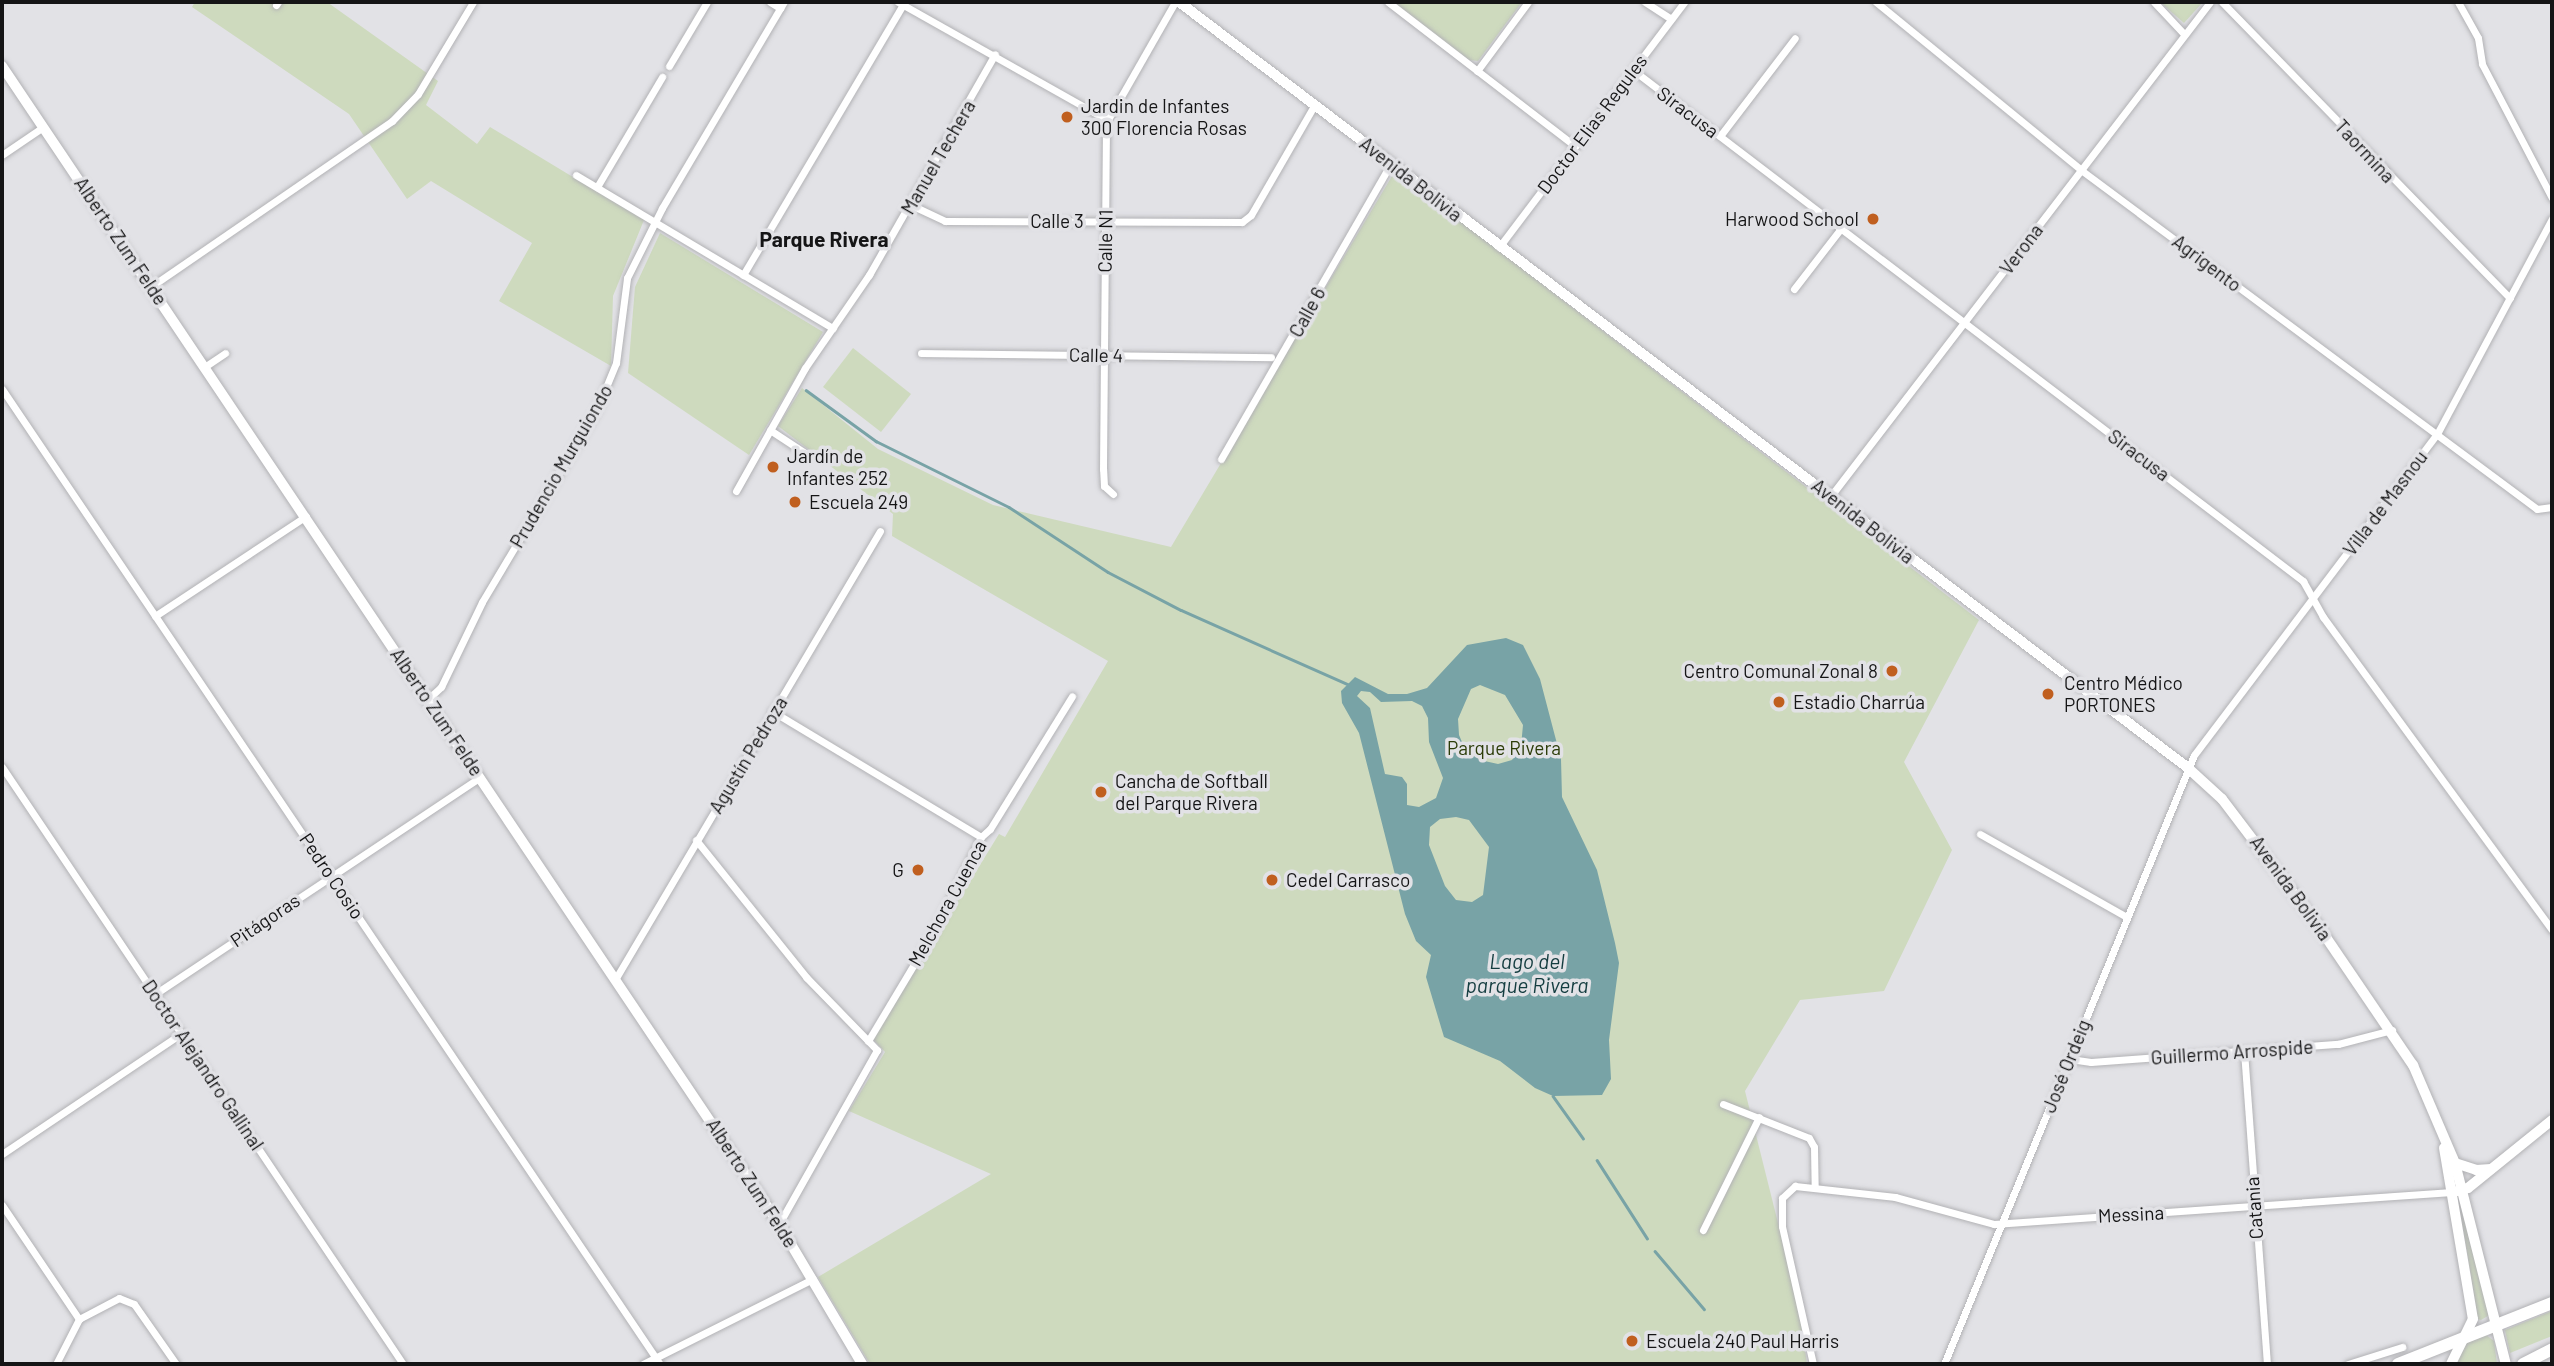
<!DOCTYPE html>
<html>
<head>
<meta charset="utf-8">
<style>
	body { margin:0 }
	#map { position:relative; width:2554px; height:1366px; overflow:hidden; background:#e2e2e6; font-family:Barlow,sans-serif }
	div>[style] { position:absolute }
	.green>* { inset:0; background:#cedabe }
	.water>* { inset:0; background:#78a3a6 }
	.stream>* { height:2.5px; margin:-1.25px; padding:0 1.25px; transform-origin:1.25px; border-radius:1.25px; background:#78a3a6 }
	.roads { filter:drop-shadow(0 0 2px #b2b2b5) drop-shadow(0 0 2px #b2b2b5) }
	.street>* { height:7px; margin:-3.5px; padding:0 3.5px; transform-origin:3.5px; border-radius:3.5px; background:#fff }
	.secondary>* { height:10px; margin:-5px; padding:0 5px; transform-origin:5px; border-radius:5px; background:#fff }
	.primary>* { height:12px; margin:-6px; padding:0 6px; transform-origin:6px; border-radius:6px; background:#fff }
	.dots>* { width:19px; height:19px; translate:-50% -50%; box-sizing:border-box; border:4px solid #e2e2e6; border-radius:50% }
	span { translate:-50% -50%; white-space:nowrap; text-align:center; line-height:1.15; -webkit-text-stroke:7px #e2e2e6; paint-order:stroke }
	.poi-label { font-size:19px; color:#151516 }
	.left { translate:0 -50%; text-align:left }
	.right { translate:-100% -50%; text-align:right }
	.street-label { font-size:19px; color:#151516 }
	.park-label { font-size:19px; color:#2c3c08 }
	.neighbourhood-label { font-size:21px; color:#151516; font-weight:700 }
	.water-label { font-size:21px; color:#143d40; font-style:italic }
	.frame { position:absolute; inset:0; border:4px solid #151516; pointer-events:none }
</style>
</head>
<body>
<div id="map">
	<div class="green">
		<i style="clip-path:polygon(195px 2px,327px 2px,438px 81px,426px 105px,477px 144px,490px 127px,644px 220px,613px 296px,611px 366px,499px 301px,532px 243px,431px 181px,407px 199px,349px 114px,192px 7px)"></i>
		<i style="clip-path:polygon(1394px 2px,1522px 2px,1478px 61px,1469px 60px)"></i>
		<i style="clip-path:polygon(2160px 2px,2203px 2px,2184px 23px)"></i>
		<i style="clip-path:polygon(1395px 171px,1979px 620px,1904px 762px,1952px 850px,1884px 991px,1800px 1000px,1745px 1091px,1799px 1307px,1807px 1364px,870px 1364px,818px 1277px,991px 1174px,849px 1111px,885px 1052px,873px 1039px,999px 834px,1005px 837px,1108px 661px,892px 536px,893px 514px,778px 426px,802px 388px,878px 449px,993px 505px,1171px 547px)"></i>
		<i style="clip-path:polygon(660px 233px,823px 332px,749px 455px,628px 373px,635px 287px)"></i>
		<i style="clip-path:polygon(853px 348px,911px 394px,881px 432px,823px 387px)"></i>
		<i style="clip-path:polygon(2459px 1203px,2491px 1314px,2481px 1320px,2478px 1319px)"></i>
		<i style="clip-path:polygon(2552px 1311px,2552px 1336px,2510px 1353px,2505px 1330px)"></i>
		<i style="clip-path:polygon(2486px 1335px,2494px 1341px,2497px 1364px,2455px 1364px,2462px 1345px)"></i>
	</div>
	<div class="water">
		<i style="clip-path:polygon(evenodd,1506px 638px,1523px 645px,1540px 679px,1561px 759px,1562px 797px,1597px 870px,1615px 943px,1619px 963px,1609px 1040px,1611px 1079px,1602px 1095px,1553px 1096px,1535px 1088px,1500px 1061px,1444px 1037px,1426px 977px,1431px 955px,1416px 941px,1405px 914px,1359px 733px,1342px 703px,1341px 691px,1355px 677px,1388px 694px,1407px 694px,1427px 688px,1467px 645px,1506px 638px,1480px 685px,1505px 695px,1523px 725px,1521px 746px,1512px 760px,1498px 764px,1480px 760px,1465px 749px,1459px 735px,1458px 719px,1471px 689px,1480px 685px,1506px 638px,1361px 691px,1370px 692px,1381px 702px,1412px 701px,1422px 706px,1428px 718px,1429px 742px,1443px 778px,1436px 798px,1419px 807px,1407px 805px,1407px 784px,1402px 777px,1385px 774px,1370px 708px,1357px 696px,1361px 691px,1506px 638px,1456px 817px,1469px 820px,1489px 847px,1483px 895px,1472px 902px,1456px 900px,1445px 886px,1429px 845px,1430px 827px,1440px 819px,1456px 817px)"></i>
	</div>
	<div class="stream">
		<i style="left:806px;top:390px;width:87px;rotate:36.1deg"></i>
		<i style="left:876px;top:441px;width:148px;rotate:26.4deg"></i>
		<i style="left:1009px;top:507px;width:118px;rotate:33.3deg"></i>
		<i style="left:1108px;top:572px;width:82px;rotate:27.5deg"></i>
		<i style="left:1181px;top:610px;width:182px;rotate:24deg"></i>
		<i style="left:1553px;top:1096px;width:52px;rotate:54.5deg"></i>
		<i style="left:1597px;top:1160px;width:93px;rotate:57.3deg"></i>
		<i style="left:1655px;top:1251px;width:76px;rotate:49.8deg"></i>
	</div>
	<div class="roads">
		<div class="street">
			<i style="left:770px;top:2px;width:12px;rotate:31deg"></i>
			<i style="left:898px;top:2px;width:240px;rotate:29.4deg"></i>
			<i style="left:1388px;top:2px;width:236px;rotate:37.6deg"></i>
			<i style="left:1645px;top:2px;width:31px;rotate:33deg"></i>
			<i style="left:1876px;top:2px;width:265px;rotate:39.3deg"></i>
			<i style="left:2081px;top:170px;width:568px;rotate:36.63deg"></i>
			<i style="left:2537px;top:509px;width:15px;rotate:-8deg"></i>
			<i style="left:2154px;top:2px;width:44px;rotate:46.8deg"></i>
			<i style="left:2222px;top:2px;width:413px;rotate:45.8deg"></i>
			<i style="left:2458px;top:2px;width:41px;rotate:60.9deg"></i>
			<i style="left:2478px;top:38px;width:26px;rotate:81deg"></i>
			<i style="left:2482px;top:64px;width:151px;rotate:62.4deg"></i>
			<i style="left:276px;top:5px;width:4px;rotate:-56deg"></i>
			<i style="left:669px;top:66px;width:74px;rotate:-59.3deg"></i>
			<i style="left:1633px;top:70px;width:843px;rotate:37.33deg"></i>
			<i style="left:2303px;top:581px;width:41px;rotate:60.9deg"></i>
			<i style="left:2323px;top:617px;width:388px;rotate:53.8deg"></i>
			<i style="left:1477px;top:71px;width:86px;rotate:-53.5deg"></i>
			<i style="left:1720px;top:136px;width:123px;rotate:-52.6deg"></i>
			<i style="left:2px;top:155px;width:50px;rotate:-34.3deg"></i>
			<i style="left:576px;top:175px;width:299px;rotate:30.8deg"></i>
			<i style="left:597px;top:187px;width:128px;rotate:-59.4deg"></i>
			<i style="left:911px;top:205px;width:38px;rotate:25deg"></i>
			<i style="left:945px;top:221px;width:297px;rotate:0.2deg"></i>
			<i style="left:1242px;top:222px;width:11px;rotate:-38deg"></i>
			<i style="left:1251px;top:215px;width:128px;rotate:-60deg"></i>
			<i style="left:1499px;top:247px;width:307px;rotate:-52.9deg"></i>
			<i style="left:743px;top:275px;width:315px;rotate:-59.4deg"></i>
			<i style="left:152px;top:286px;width:291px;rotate:-34.5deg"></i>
			<i style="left:392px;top:121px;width:37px;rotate:-46deg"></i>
			<i style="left:418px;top:94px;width:107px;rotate:-59.1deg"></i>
			<i style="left:1794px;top:289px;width:78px;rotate:-52.3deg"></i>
			<i style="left:921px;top:353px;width:350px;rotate:0.7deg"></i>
			<i style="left:206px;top:366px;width:23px;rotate:-34deg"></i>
			<i style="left:2px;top:389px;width:1176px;rotate:55.99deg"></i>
			<i style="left:770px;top:430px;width:45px;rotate:33.3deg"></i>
			<i style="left:1221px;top:459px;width:341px;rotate:-60.1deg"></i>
			<i style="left:736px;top:491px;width:141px;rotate:-60.7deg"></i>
			<i style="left:805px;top:368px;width:113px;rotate:-55.5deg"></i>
			<i style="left:869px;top:275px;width:254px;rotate:-60.3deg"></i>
			<i style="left:1113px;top:494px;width:12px;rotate:-138deg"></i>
			<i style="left:1104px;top:486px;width:17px;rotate:-93deg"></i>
			<i style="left:1103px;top:469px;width:346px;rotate:-89.5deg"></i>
			<i style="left:1106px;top:123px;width:139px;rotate:-60.3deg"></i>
			<i style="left:1830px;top:497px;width:624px;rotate:-52.49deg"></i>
			<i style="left:155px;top:616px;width:181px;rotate:-33.5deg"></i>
			<i style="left:428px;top:699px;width:18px;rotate:-43deg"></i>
			<i style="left:441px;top:687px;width:94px;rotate:-64.2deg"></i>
			<i style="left:482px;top:602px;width:225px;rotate:-59.2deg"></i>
			<i style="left:597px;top:409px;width:50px;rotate:-67.6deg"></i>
			<i style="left:616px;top:363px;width:86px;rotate:-82.6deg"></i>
			<i style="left:627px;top:278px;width:78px;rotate:-63.4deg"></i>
			<i style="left:662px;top:208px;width:239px;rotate:-59.4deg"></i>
			<i style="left:772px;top:711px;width:244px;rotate:31.1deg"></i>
			<i style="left:2px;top:767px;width:719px;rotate:56.11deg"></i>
			<i style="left:1980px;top:834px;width:167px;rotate:29.5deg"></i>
			<i style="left:696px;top:840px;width:176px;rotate:51.2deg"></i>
			<i style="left:806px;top:977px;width:102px;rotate:45.8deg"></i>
			<i style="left:877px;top:1050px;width:200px;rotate:119.4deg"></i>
			<i style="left:616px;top:978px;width:519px;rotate:-59.43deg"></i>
			<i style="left:155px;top:994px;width:391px;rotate:-33.7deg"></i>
			<i style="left:868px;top:1041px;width:131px;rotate:-59.1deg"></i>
			<i style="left:935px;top:929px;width:103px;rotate:-63.4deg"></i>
			<i style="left:981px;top:837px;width:12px;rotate:-42deg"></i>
			<i style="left:990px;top:829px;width:156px;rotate:-58.3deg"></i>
			<i style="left:2244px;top:1051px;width:314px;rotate:85.8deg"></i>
			<i style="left:2070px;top:1059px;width:21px;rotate:8deg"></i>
			<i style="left:2091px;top:1062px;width:248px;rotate:-4.2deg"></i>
			<i style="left:2338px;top:1044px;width:56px;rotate:-14.5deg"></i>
			<i style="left:1723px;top:1104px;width:92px;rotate:21.6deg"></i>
			<i style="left:1809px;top:1138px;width:10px;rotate:61deg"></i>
			<i style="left:1814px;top:1147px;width:39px;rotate:89deg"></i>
			<i style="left:2px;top:1154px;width:217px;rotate:-33.9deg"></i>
			<i style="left:2px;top:1205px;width:138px;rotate:56deg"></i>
			<i style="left:1703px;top:1230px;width:126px;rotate:-63.6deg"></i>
			<i style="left:56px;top:1364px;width:51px;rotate:-62.9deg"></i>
			<i style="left:79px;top:1319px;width:45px;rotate:-27.7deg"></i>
			<i style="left:119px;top:1298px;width:16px;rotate:22deg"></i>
			<i style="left:134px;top:1304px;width:73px;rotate:55deg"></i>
			<i style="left:643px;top:1364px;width:190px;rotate:-26.6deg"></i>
			<i style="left:1813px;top:1364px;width:141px;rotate:-102.7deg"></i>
			<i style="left:1782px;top:1226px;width:28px;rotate:-90deg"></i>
			<i style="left:1782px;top:1198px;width:18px;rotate:-43deg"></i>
			<i style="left:1795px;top:1186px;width:101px;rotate:6.3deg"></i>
			<i style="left:1895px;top:1197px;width:103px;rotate:15.3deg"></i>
			<i style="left:1994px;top:1224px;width:459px;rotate:-4deg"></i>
			<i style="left:1944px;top:1364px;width:658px;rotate:-67.68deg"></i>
			<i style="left:2194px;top:755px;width:403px;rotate:-52.9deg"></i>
			<i style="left:2437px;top:434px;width:244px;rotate:-61.9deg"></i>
			<i style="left:2348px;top:1364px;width:57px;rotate:-17.5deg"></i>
		</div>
		<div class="secondary">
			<i style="left:1179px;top:2px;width:1267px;rotate:37.2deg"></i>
			<i style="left:2188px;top:768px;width:46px;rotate:42.4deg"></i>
			<i style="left:2222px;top:799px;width:157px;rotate:52.8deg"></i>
			<i style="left:2317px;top:924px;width:171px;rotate:55.8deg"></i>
			<i style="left:2413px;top:1065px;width:107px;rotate:66.8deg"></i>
			<i style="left:2455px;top:1163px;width:207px;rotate:75.8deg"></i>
			<i style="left:2px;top:66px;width:1395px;rotate:56.14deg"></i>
			<i style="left:779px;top:1224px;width:163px;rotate:59.3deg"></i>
			<i style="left:2444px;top:1148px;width:173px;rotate:80.4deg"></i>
			<i style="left:2473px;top:1319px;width:50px;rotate:116.1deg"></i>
			<i style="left:2455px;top:1163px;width:22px;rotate:18deg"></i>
			<i style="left:2476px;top:1170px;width:15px;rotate:-4deg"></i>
			<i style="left:2457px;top:1191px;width:11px;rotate:-15deg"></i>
			<i style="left:2468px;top:1188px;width:108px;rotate:-39deg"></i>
		</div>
		<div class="primary">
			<i style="left:2398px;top:1364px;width:166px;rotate:-21.6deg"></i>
			<i style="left:2523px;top:1364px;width:33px;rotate:-27deg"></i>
		</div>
	</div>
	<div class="dots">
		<i style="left:1067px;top:117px;background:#c05f1f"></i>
		<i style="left:1873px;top:219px;background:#c05f1f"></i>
		<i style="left:773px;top:467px;background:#c05f1f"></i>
		<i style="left:795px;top:502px;background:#c05f1f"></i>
		<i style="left:1892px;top:671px;background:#c05f1f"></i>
		<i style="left:2048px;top:694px;background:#c05f1f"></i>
		<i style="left:1779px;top:702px;background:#c05f1f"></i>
		<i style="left:1101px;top:792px;background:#c05f1f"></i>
		<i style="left:918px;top:870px;background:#c05f1f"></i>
		<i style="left:1272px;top:880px;background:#c05f1f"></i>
		<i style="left:1632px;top:1341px;background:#c05f1f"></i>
	</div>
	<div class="poi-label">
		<span class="left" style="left:1081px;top:117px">Jardin de Infantes<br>300 Florencia Rosas</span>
		<span class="right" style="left:1859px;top:219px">Harwood School</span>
		<span class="left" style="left:787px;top:467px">Jardín de<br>Infantes 252</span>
		<span class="left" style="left:809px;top:502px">Escuela 249</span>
		<span class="right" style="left:1878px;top:671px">Centro Comunal Zonal 8</span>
		<span class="left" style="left:2064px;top:694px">Centro Médico<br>PORTONES</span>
		<span class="left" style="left:1793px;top:702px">Estadio Charrúa</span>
		<span class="left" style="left:1115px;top:792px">Cancha de Softball<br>del Parque Rivera</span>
		<span class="right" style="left:904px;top:870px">G</span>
		<span class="left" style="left:1286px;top:880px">Cedel Carrasco</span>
		<span class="left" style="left:1646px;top:1341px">Escuela 240 Paul Harris</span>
	</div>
	<div class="street-label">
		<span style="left:1688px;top:112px;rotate:37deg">Siracusa</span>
		<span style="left:1592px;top:124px;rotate:-53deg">Doctor Elias Regules</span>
		<span style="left:2365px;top:151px;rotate:47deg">Taormina</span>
		<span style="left:938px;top:157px;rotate:-60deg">Manuel Techera</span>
		<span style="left:1411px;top:179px;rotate:38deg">Avenida Bolivia</span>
		<span style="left:1057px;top:221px">Calle 3</span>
		<span style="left:121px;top:241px;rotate:56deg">Alberto Zum Felde</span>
		<span style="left:1105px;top:241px;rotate:-89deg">Calle N1</span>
		<span style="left:2021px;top:249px;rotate:-53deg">Verona</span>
		<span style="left:2207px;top:263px;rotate:37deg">Agrigento</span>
		<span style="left:1307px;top:312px;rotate:-61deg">Calle 6</span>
		<span style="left:1096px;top:355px;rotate:1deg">Calle 4</span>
		<span style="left:2139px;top:455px;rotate:37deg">Siracusa</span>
		<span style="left:561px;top:466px;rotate:-60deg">Prudencio Murguiondo</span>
		<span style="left:2385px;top:503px;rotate:-53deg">Villa de Masnou</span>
		<span style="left:1863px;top:521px;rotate:38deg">Avenida Bolivia</span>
		<span style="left:437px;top:712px;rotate:56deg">Alberto Zum Felde</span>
		<span style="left:748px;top:755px;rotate:-59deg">Agustín Pedroza</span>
		<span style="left:332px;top:876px;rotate:56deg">Pedro Cosio</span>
		<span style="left:2291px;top:888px;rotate:54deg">Avenida Bolivia</span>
		<span style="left:947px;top:903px;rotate:-61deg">Melchora Cuenca</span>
		<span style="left:265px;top:920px;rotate:-34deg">Pitágoras</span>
		<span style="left:2232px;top:1052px;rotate:-4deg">Guillermo Arrospide</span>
		<span style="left:203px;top:1065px;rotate:56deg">Doctor Alejandro Gallinal</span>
		<span style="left:2066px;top:1066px;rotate:-68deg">José Ordeig</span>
		<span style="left:752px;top:1183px;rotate:57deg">Alberto Zum Felde</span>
		<span style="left:2254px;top:1208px;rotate:-94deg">Catania</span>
		<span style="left:2131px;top:1214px;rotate:-3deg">Messina</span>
	</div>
	<div class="park-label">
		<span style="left:1504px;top:748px">Parque Rivera</span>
	</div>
	<div class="neighbourhood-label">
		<span style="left:824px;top:239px">Parque Rivera</span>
	</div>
	<div class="water-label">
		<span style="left:1527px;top:973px">Lago del<br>parque Rivera</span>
	</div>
	<div class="frame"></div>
</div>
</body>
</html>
